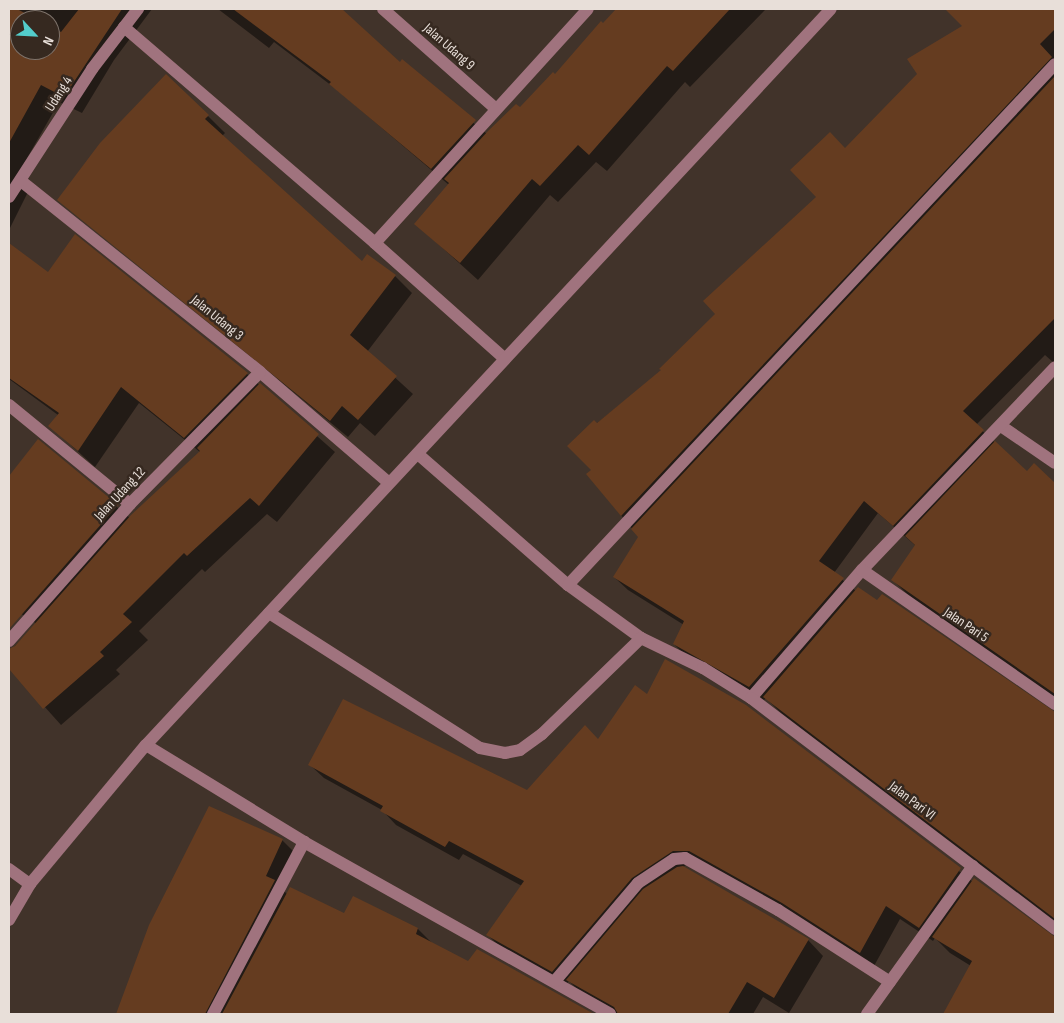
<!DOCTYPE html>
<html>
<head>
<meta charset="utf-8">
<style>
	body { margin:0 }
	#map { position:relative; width:1064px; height:1023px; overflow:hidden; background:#41332a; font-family:"Sofia Sans Condensed",sans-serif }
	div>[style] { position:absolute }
	.shadow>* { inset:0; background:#0007 }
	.building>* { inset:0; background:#653c20 }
	.minor>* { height:12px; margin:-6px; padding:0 6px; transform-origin:6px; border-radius:6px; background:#a0737e }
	span { translate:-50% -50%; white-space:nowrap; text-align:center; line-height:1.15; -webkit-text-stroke:5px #362920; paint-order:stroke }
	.street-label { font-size:14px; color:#e8dfd9 }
	.frame { position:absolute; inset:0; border:10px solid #e8dfd9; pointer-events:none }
	.north { position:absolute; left:10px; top:10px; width:50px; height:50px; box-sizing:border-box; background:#362920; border:1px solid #7d726a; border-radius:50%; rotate:115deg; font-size:14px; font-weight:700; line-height:20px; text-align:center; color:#e8dfd9 }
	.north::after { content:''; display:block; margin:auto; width:18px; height:22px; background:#53cdcb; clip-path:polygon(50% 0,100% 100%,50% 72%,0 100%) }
</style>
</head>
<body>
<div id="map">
	<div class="shadow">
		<i style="clip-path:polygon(evenodd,9px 9px,152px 9px,114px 60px,82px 113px,59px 102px,18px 174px,31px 186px,9px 230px,9px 9px,20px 20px,50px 20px,50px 50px,20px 50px,20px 20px)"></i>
		<i style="clip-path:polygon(218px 9px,333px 9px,487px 134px,520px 109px,555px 76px,618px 9px,766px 9px,690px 87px,685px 82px,607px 171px,596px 162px,558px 202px,550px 195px,478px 280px,416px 224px,449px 185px,336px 89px,274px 42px,269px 48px)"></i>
		<i style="clip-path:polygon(953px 9px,1055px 9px,1055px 364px,1045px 355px,976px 425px,1027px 473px,1034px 465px,1055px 485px,1055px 698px,909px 596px,893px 580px,916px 546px,878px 513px,834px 573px,856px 591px,1050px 712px,1055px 712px,1055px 923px,781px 713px,766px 698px,764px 700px,688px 658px,674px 644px,684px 625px,628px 590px,614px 577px,639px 537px,588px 475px,593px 470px,596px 424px,662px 371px,716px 314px,818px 197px,846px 149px,964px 26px,950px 12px)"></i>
		<i style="clip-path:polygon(208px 116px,225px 133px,222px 136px,362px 263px,395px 276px,412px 293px,367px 352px,413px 394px,375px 436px,360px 423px,348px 437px,59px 199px)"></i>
		<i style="clip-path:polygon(9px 244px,48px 274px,247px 374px,335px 452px,277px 522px,267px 514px,205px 572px,202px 569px,139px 631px,148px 640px,116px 670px,120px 674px,61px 725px,9px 667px,9px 652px,37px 624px,9px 606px,9px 478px,38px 441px,130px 518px,200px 452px,139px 403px,95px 467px,50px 426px,58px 415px,9px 379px)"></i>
		<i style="clip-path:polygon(648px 696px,746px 706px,973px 882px,1050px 937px,1055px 937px,1055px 1014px,1032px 1014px,1027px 1011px,1025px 1014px,945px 1014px,971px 966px,950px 953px,935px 938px,933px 941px,900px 919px,874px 966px,687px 864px,683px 867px,808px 940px,823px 956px,789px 1013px,763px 997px,753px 1014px,617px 1014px,583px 995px,569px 981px,566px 985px,502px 949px,488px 935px,522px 886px,463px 854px,459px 860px,396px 825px,382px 810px,324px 778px,310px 765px,527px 791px,599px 740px)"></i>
		<i style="clip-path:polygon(209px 808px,282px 840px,298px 856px,282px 889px,287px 894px,345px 915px,353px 898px,418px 929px,433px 944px,469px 963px,477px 950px,593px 1014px,117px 1014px,150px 925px)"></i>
	</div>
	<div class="building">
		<i style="clip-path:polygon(9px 9px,17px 9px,38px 20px,20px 20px,20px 50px,50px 50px,50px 26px,61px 32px,79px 9px,122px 9px,64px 97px,41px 85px,9px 143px)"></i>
		<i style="clip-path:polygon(233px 9px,342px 9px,400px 62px,402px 59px,476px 120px,431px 169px,329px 84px,331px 82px)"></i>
		<i style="clip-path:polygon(616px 9px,730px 9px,673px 71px,667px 66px,589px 155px,578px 145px,540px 186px,532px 179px,460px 263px,414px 224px,449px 183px,444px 179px,488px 131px,516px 104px,520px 107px,553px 72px,555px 74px,601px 21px,603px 23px)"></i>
		<i style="clip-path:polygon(945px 9px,1055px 9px,1055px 29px,1040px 44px,1052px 57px,621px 516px,586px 474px,591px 470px,567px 446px,594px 420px,597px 423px,661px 370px,659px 369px,715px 314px,703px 301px,816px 197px,790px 170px,830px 132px,845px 148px,917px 74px,907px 59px,962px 26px)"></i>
		<i style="clip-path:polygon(166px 74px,209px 115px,205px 119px,362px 261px,367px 254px,396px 275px,350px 335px,397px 376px,358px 420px,342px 406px,330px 421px,57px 200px,100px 143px)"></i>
		<i style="clip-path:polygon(1055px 76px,1055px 318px,963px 411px,984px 430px,893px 526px,864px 501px,819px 561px,844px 578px,749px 687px,673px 644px,684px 621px,613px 577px,638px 537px,631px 529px)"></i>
		<i style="clip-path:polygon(75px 234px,248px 373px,184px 438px,121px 387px,78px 451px,48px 426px,59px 413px,9px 378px,9px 243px,48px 272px)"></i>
		<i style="clip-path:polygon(260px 383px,319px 434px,259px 506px,250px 498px,187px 556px,184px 553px,123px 614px,132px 622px,100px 652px,104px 656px,43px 709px,9px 669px,9px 649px,15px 646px,131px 515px,200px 451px,197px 448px)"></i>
		<i style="clip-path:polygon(38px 439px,118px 505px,9px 629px,9px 476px)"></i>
		<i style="clip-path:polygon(995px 441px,1027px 471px,1034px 463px,1055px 483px,1055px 694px,891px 580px,915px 545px,905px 536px)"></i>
		<i style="clip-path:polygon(858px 587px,877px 600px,882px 594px,1055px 712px,1055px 919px,763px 697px)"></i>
		<i style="clip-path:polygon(665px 659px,746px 705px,961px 868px,919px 928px,886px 906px,860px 953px,782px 903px,689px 851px,673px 851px,632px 878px,552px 972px,486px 935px,524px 881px,449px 841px,445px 847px,380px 811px,383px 806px,308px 765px,343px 699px,527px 790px,585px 725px,598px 739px,635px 685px,647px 694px)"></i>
		<i style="clip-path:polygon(209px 806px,283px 839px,266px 876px,275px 880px,205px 1014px,116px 1014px,149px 925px)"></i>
		<i style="clip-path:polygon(683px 866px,809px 939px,774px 998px,747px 982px,728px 1014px,618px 1014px,614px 1007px,566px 980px,643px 889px,677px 867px)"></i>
		<i style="clip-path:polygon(974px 878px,1055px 937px,1055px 1014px,943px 1014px,972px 961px,932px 937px)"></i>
		<i style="clip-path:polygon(290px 887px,344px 913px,353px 896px,418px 928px,416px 934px,468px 961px,477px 949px,594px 1014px,222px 1014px)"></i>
	</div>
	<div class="minor">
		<i style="left:383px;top:9px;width:149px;rotate:41.5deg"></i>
		<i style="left:124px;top:27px;width:331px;rotate:40.7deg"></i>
		<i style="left:21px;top:181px;width:306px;rotate:38.6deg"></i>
		<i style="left:260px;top:372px;width:170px;rotate:40.7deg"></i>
		<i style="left:9px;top:197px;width:153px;rotate:-57deg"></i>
		<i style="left:92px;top:69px;width:76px;rotate:-52.5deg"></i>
		<i style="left:505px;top:359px;width:174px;rotate:-138.3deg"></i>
		<i style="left:375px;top:243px;width:316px;rotate:-47.7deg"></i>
		<i style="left:9px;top:405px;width:156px;rotate:39.3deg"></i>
		<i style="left:1001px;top:426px;width:65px;rotate:34.4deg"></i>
		<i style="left:419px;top:455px;width:198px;rotate:41.1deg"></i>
		<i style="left:568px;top:585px;width:90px;rotate:36deg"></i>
		<i style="left:641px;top:638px;width:69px;rotate:25.8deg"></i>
		<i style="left:703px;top:668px;width:57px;rotate:32deg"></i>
		<i style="left:751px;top:698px;width:169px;rotate:-49.1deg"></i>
		<i style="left:862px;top:570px;width:280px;rotate:-46.4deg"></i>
		<i style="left:862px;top:570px;width:235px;rotate:34.8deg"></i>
		<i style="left:568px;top:585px;width:713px;rotate:-46.93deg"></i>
		<i style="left:269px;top:613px;width:250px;rotate:32.6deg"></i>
		<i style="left:480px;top:748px;width:25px;rotate:11deg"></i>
		<i style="left:505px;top:753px;width:15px;rotate:-11deg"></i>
		<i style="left:520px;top:750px;width:27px;rotate:-36deg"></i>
		<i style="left:542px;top:734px;width:138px;rotate:-44.1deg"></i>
		<i style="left:9px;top:641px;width:183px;rotate:-48.5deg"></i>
		<i style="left:130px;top:504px;width:185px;rotate:-45.4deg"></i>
		<i style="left:751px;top:698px;width:382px;rotate:37.2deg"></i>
		<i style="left:146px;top:745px;width:185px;rotate:31.5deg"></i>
		<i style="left:304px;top:842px;width:351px;rotate:29.3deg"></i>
		<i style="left:9px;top:869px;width:26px;rotate:36deg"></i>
		<i style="left:9px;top:920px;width:42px;rotate:-59.7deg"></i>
		<i style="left:30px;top:884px;width:181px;rotate:-50.2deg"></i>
		<i style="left:146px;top:745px;width:1005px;rotate:-47.06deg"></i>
		<i style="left:555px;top:981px;width:128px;rotate:-49.7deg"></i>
		<i style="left:638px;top:883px;width:43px;rotate:-33.7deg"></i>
		<i style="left:674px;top:859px;width:11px;rotate:-5deg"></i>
		<i style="left:685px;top:858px;width:107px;rotate:29.2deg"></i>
		<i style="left:778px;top:910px;width:133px;rotate:32.7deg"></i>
		<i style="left:213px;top:1014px;width:195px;rotate:-62.1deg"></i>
		<i style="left:867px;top:1014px;width:182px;rotate:-54.4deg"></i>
	</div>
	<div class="street-label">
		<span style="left:449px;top:47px;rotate:41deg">Jalan Udang 9</span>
		<span style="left:59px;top:94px;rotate:-58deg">Udang 4</span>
		<span style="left:217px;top:318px;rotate:39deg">Jalan Udang 3</span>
		<span style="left:120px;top:494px;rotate:-47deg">Jalan Udang 12</span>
		<span style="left:966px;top:625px;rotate:34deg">Jalan Pari 5</span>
		<span style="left:912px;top:801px;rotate:37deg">Jalan Pari VI</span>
	</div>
	<div class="frame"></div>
	<div class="north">N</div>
</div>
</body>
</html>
